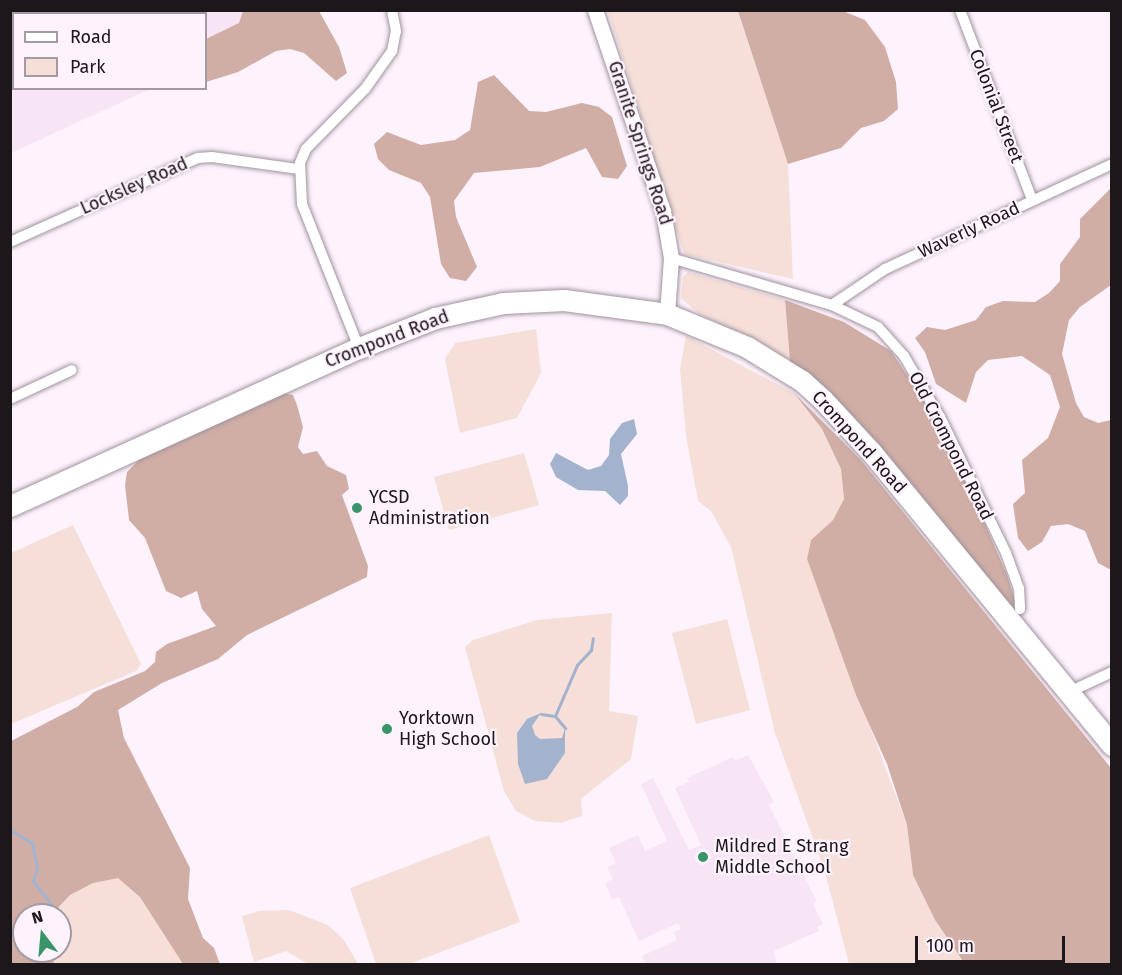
<!DOCTYPE html>
<html>
<head>
<meta charset="utf-8">
<style>
	body { margin:0 }
	#map { position:relative; width:1122px; height:975px; overflow:hidden; background:#fef2fd; font-family:"Fira Sans",sans-serif }
	div>[style] { position:absolute }
	.built>* { inset:0; background:#f7e4f5 }
	.green>* { inset:0; background:#f6dfd8 }
	.forest>* { inset:0; background:#d0aea5 }
	.water>* { inset:0; background:#a3b2cd }
	.stream>* { height:3px; margin:-1.5px; padding:0 1.5px; transform-origin:1.5px; border-radius:1.5px; background:#a3b2cd }
	.roads { filter:drop-shadow(0 0 2px #9f939e) drop-shadow(0 0 2px #9f939e) }
	.street>* { height:10px; margin:-5px; padding:0 5px; transform-origin:5px; border-radius:5px; background:#fff }
	.secondary>* { height:15px; margin:-7.5px; padding:0 7.5px; transform-origin:7.5px; border-radius:7.5px; background:#fff }
	.highway>* { height:21px; margin:-10.5px; padding:0 10.5px; transform-origin:10.5px; border-radius:10.5px; background:#fff }
	.dots>* { width:16px; height:16px; translate:-50% -50%; box-sizing:border-box; border:3px solid #fef2fd; border-radius:50% }
	span { translate:-50% -50%; white-space:nowrap; text-align:center; line-height:1.15; -webkit-text-stroke:4.5px #fef2fd; paint-order:stroke }
	.street-label { font-size:18px; color:#1b171b }
	.poi-label { font-size:18px; color:#1b171b }
	.left { translate:0 -50%; text-align:left }
	.frame { position:absolute; inset:0; border:12px solid #1b171b; pointer-events:none }
	.legend { position:absolute; left:12px; top:12px; width:195px; height:78px; box-sizing:border-box; background:#fef2fd; border:2px solid #a39aa3; margin:0; padding:8px 10px; list-style:none; font-size:18px; color:#1b171b }
	.legend li { display:flex; align-items:center; gap:12px; height:30px }
	.legend b { width:30px; border:2px solid #a39aa3 }
	.north { position:absolute; left:12px; top:903px; width:60px; height:60px; box-sizing:border-box; background:#fef2fd; border:2px solid #a39aa3; border-radius:50%; rotate:344deg; font-size:16px; font-weight:700; line-height:24px; text-align:center; color:#1b171b }
	.north::after { content:''; display:block; margin:auto; width:21px; height:27px; background:#39946a; clip-path:polygon(50% 0,100% 100%,50% 72%,0 100%) }
	.scale { position:absolute; left:915px; top:936px; width:150px; height:27px; box-sizing:border-box; border:3px solid #1b171b; border-top:0; padding-left:8px; font-size:18px; line-height:21px; white-space:nowrap; color:#1b171b; -webkit-text-stroke:4px #fef2fd; paint-order:stroke }
</style>
</head>
<body>
<div id="map">
	<div class="built">
		<i style="clip-path:polygon(284px 10px,206px 63px,206px 14px,14px 14px,14px 88px,150px 89px,11px 153px,10px 11px)"></i>
		<i style="clip-path:polygon(748px 755px,774px 802px,769px 805px,817px 902px,813px 904px,823px 924px,817px 927px,819px 931px,774px 951px,777px 964px,646px 964px,642px 956px,677px 940px,674px 932px,681px 929px,678px 923px,639px 941px,619px 897px,612px 900px,605px 883px,613px 879px,607px 867px,616px 863px,609px 848px,638px 835px,645px 851px,667px 841px,641px 784px,653px 778px,689px 850px,701px 845px,675px 788px,689px 782px,687px 778px,733px 757px,735px 761px)"></i>
	</div>
	<div class="green">
		<i style="clip-path:polygon(608px 11px,738px 11px,788px 164px,793px 279px,684px 254px)"></i>
		<i style="clip-path:polygon(688px 272px,785px 300px,790px 361px,698px 313px,681px 298px,683px 277px)"></i>
		<i style="clip-path:polygon(536px 329px,541px 373px,517px 418px,460px 433px,445px 359px,455px 343px)"></i>
		<i style="clip-path:polygon(686px 336px,794px 393px,822px 429px,841px 469px,844px 500px,833px 520px,811px 540px,807px 559px,907px 825px,913px 875px,935px 920px,965px 964px,849px 964px,825px 872px,775px 733px,731px 547px,711px 511px,698px 501px,686px 436px,680px 369px)"></i>
		<i style="clip-path:polygon(524px 453px,539px 505px,449px 530px,434px 477px)"></i>
		<i style="clip-path:polygon(73px 525px,141px 664px,136px 671px,11px 724px,11px 553px)"></i>
		<i style="clip-path:polygon(612px 613px,609px 711px,638px 716px,631px 759px,581px 799px,582px 816px,561px 823px,535px 821px,516px 811px,504px 791px,465px 647px,473px 640px,537px 620px)"></i>
		<i style="clip-path:polygon(727px 619px,750px 710px,696px 724px,672px 633px)"></i>
		<i style="clip-path:polygon(489px 835px,520px 922px,409px 964px,376px 964px,350px 888px)"></i>
		<i style="clip-path:polygon(evenodd,150px 838px,205px 964px,11px 964px,11px 907px,150px 838px,24px 915px,60px 915px,60px 951px,24px 951px,24px 915px)"></i>
		<i style="clip-path:polygon(289px 910px,328px 925px,344px 940px,358px 964px,308px 964px,286px 951px,254px 962px,242px 916px,259px 911px)"></i>
	</div>
	<div class="forest">
		<i style="clip-path:polygon(243px 11px,319px 11px,339px 47px,347px 73px,336px 81px,304px 53px,290px 49px,276px 51px,238px 72px,206px 82px,206px 39px,239px 23px)"></i>
		<i style="clip-path:polygon(738px 11px,843px 11px,865px 20px,885px 47px,896px 82px,898px 109px,884px 121px,861px 128px,841px 148px,788px 164px)"></i>
		<i style="clip-path:polygon(494px 75px,529px 111px,546px 112px,582px 103px,599px 107px,612px 117px,627px 166px,618px 179px,602px 177px,586px 148px,540px 167px,474px 173px,454px 201px,456px 217px,477px 267px,466px 281px,450px 278px,441px 264px,430px 197px,421px 183px,389px 170px,378px 159px,374px 144px,387px 132px,421px 145px,455px 140px,470px 130px,478px 82px)"></i>
		<i style="clip-path:polygon(1111px 188px,1111px 285px,1080px 307px,1069px 320px,1062px 354px,1076px 403px,1084px 417px,1098px 423px,1111px 420px,1111px 570px,1098px 563px,1085px 531px,1068px 524px,1051px 526px,1042px 542px,1028px 551px,1018px 538px,1013px 504px,1025px 493px,1022px 460px,1048px 438px,1060px 407px,1050px 375px,1022px 356px,988px 360px,976px 372px,966px 403px,936px 384px,925px 352px,915px 338px,927px 327px,945px 330px,976px 320px,986px 307px,1003px 301px,1035px 302px,1049px 293px,1060px 281px,1060px 264px,1080px 237px,1080px 219px)"></i>
		<i style="clip-path:polygon(785px 300px,844px 322px,891px 351px,923px 399px,968px 485px,1007px 575px,1016px 604px,1010px 608px,842px 405px,790px 361px)"></i>
		<i style="clip-path:polygon(283px 393px,293px 395px,297px 405px,303px 427px,298px 447px,303px 454px,317px 451px,327px 466px,346px 475px,349px 489px,342px 495px,368px 566px,367px 577px,247px 635px,218px 659px,162px 683px,118px 710px,124px 738px,190px 868px,188px 899px,203px 938px,214px 948px,220px 964px,183px 964px,140px 897px,118px 878px,93px 883px,70px 895px,51px 915px,24px 915px,24px 951px,48px 951px,55px 964px,11px 964px,11px 741px,77px 707px,94px 692px,145px 671px,155px 662px,156px 652px,167px 644px,216px 626px,202px 609px,197px 591px,181px 598px,166px 591px,145px 538px,129px 520px,125px 485px,127px 472px,145px 454px)"></i>
		<i style="clip-path:polygon(794px 393px,860px 459px,1111px 768px,1111px 964px,965px 964px,935px 920px,913px 875px,907px 825px,887px 764px,856px 695px,807px 559px,811px 540px,833px 520px,844px 499px,841px 469px,822px 429px)"></i>
	</div>
	<div class="water">
		<i style="clip-path:polygon(634px 419px,637px 434px,621px 454px,628px 486px,628px 496px,620px 505px,605px 491px,578px 490px,556px 477px,550px 464px,556px 453px,588px 470px,601px 466px,609px 455px,610px 439px,622px 423px)"></i>
		<i style="clip-path:polygon(541px 713px,532px 726px,535px 735px,540px 739px,562px 738px,565px 728px,565px 753px,547px 779px,525px 784px,518px 764px,517px 733px,527px 719px)"></i>
	</div>
	<div class="stream">
		<i style="left:541px;top:714px;width:14px;rotate:8deg"></i>
		<i style="left:555px;top:716px;width:16px;rotate:50deg"></i>
		<i style="left:555px;top:716px;width:56px;rotate:-66.7deg"></i>
		<i style="left:577px;top:665px;width:21px;rotate:-47deg"></i>
		<i style="left:591px;top:650px;width:12px;rotate:-81deg"></i>
		<i style="left:10px;top:830px;width:26px;rotate:31deg"></i>
		<i style="left:32px;top:843px;width:26px;rotate:79deg"></i>
		<i style="left:37px;top:869px;width:13px;rotate:108deg"></i>
		<i style="left:33px;top:881px;width:37px;rotate:52deg"></i>
	</div>
	<div class="roads">
		<div class="street">
			<i style="left:960px;top:10px;width:203px;rotate:69.2deg"></i>
			<i style="left:10px;top:242px;width:206px;rotate:-24.1deg"></i>
			<i style="left:198px;top:158px;width:14px;rotate:-4deg"></i>
			<i style="left:212px;top:157px;width:88px;rotate:7.9deg"></i>
			<i style="left:671px;top:258px;width:168px;rotate:16.3deg"></i>
			<i style="left:832px;top:305px;width:51px;rotate:25.6deg"></i>
			<i style="left:878px;top:327px;width:39px;rotate:48deg"></i>
			<i style="left:904px;top:356px;width:71px;rotate:59.5deg"></i>
			<i style="left:940px;top:417px;width:151px;rotate:64.1deg"></i>
			<i style="left:1006px;top:553px;width:37px;rotate:70deg"></i>
			<i style="left:1019px;top:588px;width:21px;rotate:87deg"></i>
			<i style="left:832px;top:305px;width:64px;rotate:-34.2deg"></i>
			<i style="left:885px;top:269px;width:250px;rotate:-24.8deg"></i>
			<i style="left:359px;top:348px;width:155px;rotate:-111.6deg"></i>
			<i style="left:302px;top:204px;width:41px;rotate:-92.8deg"></i>
			<i style="left:300px;top:163px;width:15px;rotate:-67deg"></i>
			<i style="left:306px;top:149px;width:84px;rotate:-45.5deg"></i>
			<i style="left:365px;top:89px;width:47px;rotate:-54.6deg"></i>
			<i style="left:392px;top:51px;width:20px;rotate:-79deg"></i>
			<i style="left:396px;top:31px;width:21px;rotate:-101deg"></i>
			<i style="left:10px;top:399px;width:68px;rotate:-25.1deg"></i>
			<i style="left:1069px;top:692px;width:47px;rotate:-24.9deg"></i>
		</div>
		<div class="secondary">
			<i style="left:595px;top:10px;width:212px;rotate:71.3deg"></i>
			<i style="left:663px;top:211px;width:48px;rotate:80.3deg"></i>
			<i style="left:671px;top:258px;width:56px;rotate:94.1deg"></i>
		</div>
		<div class="highway">
			<i style="left:10px;top:506px;width:383px;rotate:-24.4deg"></i>
			<i style="left:359px;top:348px;width:82px;rotate:-21.5deg"></i>
			<i style="left:435px;top:318px;width:70px;rotate:-12.4deg"></i>
			<i style="left:503px;top:303px;width:61px;rotate:-2.8deg"></i>
			<i style="left:564px;top:300px;width:104px;rotate:7.7deg"></i>
			<i style="left:667px;top:314px;width:87px;rotate:22.4deg"></i>
			<i style="left:747px;top:347px;width:65px;rotate:31.7deg"></i>
			<i style="left:802px;top:381px;width:28px;rotate:42deg"></i>
			<i style="left:823px;top:400px;width:72px;rotate:47.2deg"></i>
			<i style="left:872px;top:453px;width:378px;rotate:50.6deg"></i>
		</div>
	</div>
	<div class="dots">
		<i style="left:357px;top:508px;background:#39946a"></i>
		<i style="left:387px;top:729px;background:#39946a"></i>
		<i style="left:703px;top:857px;background:#39946a"></i>
	</div>
	<div class="street-label">
		<span style="left:996px;top:106px;rotate:69deg">Colonial Street</span>
		<span style="left:640px;top:143px;rotate:72deg">Granite Springs Road</span>
		<span style="left:134px;top:186px;rotate:-24deg">Locksley Road</span>
		<span style="left:969px;top:230px;rotate:-25deg">Waverly Road</span>
		<span style="left:387px;top:339px;rotate:-21deg">Crompond Road</span>
		<span style="left:859px;top:442px;rotate:48deg">Crompond Road</span>
		<span style="left:951px;top:446px;rotate:63deg">Old Crompond Road</span>
	</div>
	<div class="poi-label">
		<span class="left" style="left:369px;top:508px">YCSD<br>Administration</span>
		<span class="left" style="left:399px;top:729px">Yorktown<br>High School</span>
		<span class="left" style="left:715px;top:857px">Mildred E Strang<br>Middle School</span>
	</div>
	<div class="frame"></div>
	<ul class="legend">
	<li><b style="height:8px;background:#fff"></b>Road</li>
	<li><b style="height:16px;background:#f6dfd8"></b>Park</li>
	</ul>
	<div class="north">N</div>
	<div class="scale">100 m</div>
</div>
</body>
</html>
